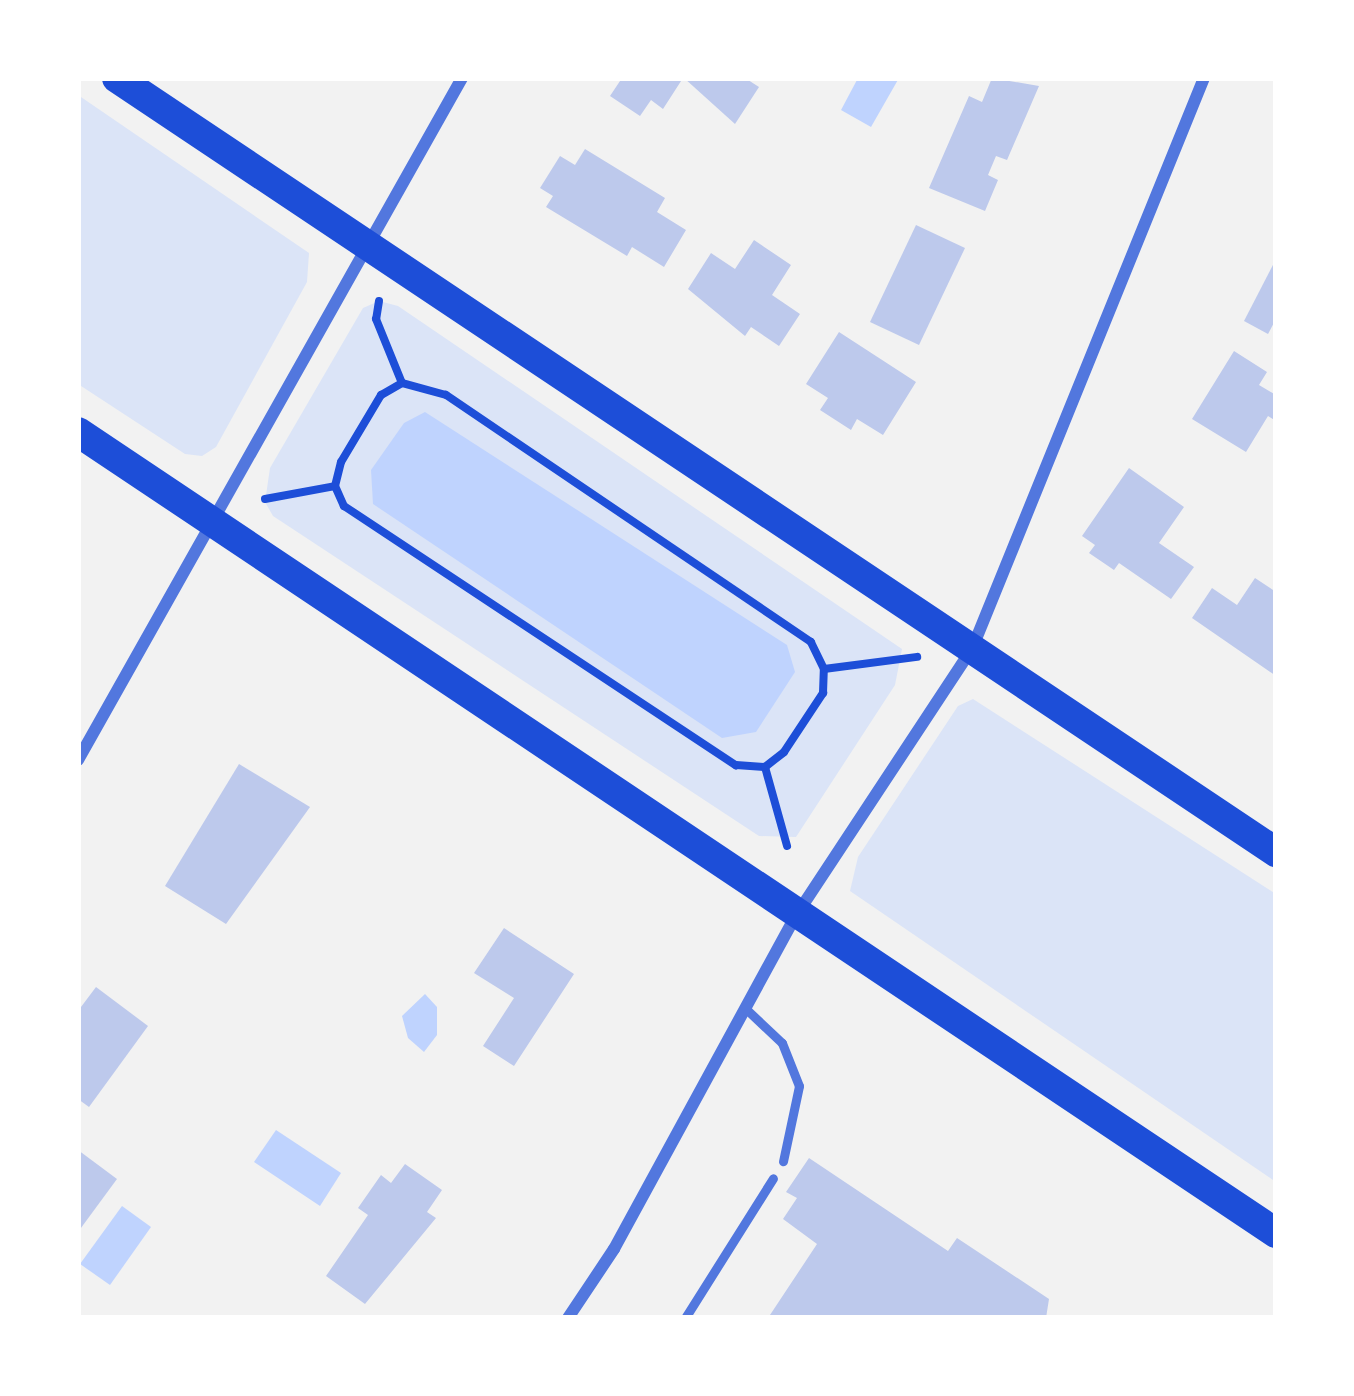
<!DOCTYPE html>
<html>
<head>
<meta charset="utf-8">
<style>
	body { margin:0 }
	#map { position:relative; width:1354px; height:1396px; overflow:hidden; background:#f2f2f2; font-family:Figtree,sans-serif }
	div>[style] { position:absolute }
	.green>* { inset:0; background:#dbe4f7 }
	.water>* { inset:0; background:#bfd3fe }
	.building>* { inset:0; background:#bdc9ec }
	.path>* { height:8px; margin:-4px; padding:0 4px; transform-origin:4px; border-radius:4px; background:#1d4ed8 }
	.service>* { height:9px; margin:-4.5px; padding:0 4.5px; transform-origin:4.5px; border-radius:4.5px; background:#5277de }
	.minor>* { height:12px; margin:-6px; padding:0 6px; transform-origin:6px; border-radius:6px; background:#5277de }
	.primary>* { height:30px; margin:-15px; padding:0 15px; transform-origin:15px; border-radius:15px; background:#1d4ed8 }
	span { translate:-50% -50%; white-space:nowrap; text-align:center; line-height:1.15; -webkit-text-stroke:12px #fff; paint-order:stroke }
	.frame { position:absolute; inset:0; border:81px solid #fff; pointer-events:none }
</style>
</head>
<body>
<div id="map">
	<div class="green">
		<i style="clip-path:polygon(78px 95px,309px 253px,307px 282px,216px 447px,202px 456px,185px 454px,78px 384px)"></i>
		<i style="clip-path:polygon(379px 301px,398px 306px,902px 649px,895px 685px,796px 837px,759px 836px,273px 516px,265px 502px,270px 468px,363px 308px)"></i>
		<i style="clip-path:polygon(973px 699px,1276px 894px,1276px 1182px,850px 891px,858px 857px,958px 706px)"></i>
	</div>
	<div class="water">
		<i style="clip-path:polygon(858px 78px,899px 78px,871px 127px,841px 110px)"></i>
		<i style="clip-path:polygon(425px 412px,787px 645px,795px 672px,756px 732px,722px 738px,373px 504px,371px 470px,404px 423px)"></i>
		<i style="clip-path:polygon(425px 994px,437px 1007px,437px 1035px,424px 1052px,408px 1038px,402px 1016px)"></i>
		<i style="clip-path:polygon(276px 1130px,341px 1173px,320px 1206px,254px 1162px)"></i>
		<i style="clip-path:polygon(122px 1206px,151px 1227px,110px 1285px,80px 1264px)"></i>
	</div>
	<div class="building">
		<i style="clip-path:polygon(622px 78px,683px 78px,663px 109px,651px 100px,640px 116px,610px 96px)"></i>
		<i style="clip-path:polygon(684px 78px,745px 78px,759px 87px,735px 124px)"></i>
		<i style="clip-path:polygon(992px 78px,1039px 86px,1007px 160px,996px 156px,988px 175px,998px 180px,985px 211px,929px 188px,969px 96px,982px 102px)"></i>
		<i style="clip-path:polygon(585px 149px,665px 198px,657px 212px,686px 230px,664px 267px,632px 247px,627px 256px,546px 207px,553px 196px,540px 188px,560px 156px,575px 165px)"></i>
		<i style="clip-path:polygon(916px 225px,965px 248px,919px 345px,870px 322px)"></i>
		<i style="clip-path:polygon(754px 240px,791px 265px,772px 295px,800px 314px,779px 346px,751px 327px,745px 336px,688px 289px,711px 253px,735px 269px)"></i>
		<i style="clip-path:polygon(1276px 259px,1276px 319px,1268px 334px,1244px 321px)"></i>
		<i style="clip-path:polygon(839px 332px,916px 382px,883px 435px,857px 419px,851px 430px,820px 410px,828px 398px,806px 384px)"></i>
		<i style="clip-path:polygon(1234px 351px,1267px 372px,1259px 385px,1276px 395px,1276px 421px,1268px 416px,1246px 452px,1192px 419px)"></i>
		<i style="clip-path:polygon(1129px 468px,1184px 507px,1159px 543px,1194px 567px,1171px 599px,1119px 563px,1114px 570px,1089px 553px,1095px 545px,1082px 536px)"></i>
		<i style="clip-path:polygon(1255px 578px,1276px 592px,1276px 676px,1192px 618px,1212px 588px,1237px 605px)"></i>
		<i style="clip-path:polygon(239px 764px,310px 807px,226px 924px,165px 886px)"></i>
		<i style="clip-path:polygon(504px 928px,574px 974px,514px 1066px,483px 1046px,514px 998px,474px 973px)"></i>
		<i style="clip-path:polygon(96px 987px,148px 1026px,89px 1107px,78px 1099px,78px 1011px)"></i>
		<i style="clip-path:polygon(78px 1150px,117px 1179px,78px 1232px)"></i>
		<i style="clip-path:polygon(809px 1158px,948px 1251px,957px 1238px,1049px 1299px,1046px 1318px,768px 1318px,817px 1244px,783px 1219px,797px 1198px,786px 1192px)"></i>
		<i style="clip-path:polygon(405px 1164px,442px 1190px,427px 1212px,436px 1218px,365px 1304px,326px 1276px,368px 1215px,358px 1208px,381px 1175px,391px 1183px)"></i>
	</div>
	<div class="path">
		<i style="left:379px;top:301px;width:18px;rotate:99deg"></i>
		<i style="left:376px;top:319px;width:69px;rotate:67.9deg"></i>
		<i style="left:265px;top:499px;width:71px;rotate:-10.5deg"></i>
		<i style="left:824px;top:669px;width:30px;rotate:-116deg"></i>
		<i style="left:811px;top:642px;width:441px;rotate:-145.9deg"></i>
		<i style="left:446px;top:395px;width:46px;rotate:-164.7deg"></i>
		<i style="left:402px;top:383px;width:24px;rotate:150deg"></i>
		<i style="left:381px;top:395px;width:78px;rotate:120.8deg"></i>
		<i style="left:341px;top:462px;width:25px;rotate:104deg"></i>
		<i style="left:335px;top:486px;width:22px;rotate:66deg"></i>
		<i style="left:344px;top:506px;width:470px;rotate:33.5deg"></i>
		<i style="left:736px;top:765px;width:29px;rotate:4deg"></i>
		<i style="left:765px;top:767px;width:24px;rotate:-38deg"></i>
		<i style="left:784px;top:752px;width:71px;rotate:-56.5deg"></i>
		<i style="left:823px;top:693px;width:24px;rotate:-88deg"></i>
		<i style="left:824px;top:669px;width:94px;rotate:-7.4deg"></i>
		<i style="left:765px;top:767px;width:82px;rotate:74.4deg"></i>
	</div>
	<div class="service">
		<i style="left:745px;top:1008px;width:51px;rotate:43.4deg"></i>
		<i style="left:782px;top:1043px;width:46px;rotate:68.4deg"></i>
		<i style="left:799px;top:1086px;width:77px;rotate:102deg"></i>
		<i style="left:685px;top:1318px;width:165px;rotate:-57.8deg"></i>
	</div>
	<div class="minor">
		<i style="left:78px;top:760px;width:783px;rotate:-60.62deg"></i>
		<i style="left:568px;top:1318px;width:83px;rotate:-56.3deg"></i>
		<i style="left:614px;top:1249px;width:382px;rotate:-61.4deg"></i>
		<i style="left:797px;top:914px;width:318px;rotate:-56.6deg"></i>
		<i style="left:972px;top:649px;width:616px;rotate:-67.89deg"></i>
	</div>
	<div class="primary">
		<i style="left:117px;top:78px;width:1394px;rotate:33.74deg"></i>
		<i style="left:78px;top:432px;width:1441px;rotate:33.77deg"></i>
	</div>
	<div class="frame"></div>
</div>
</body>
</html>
